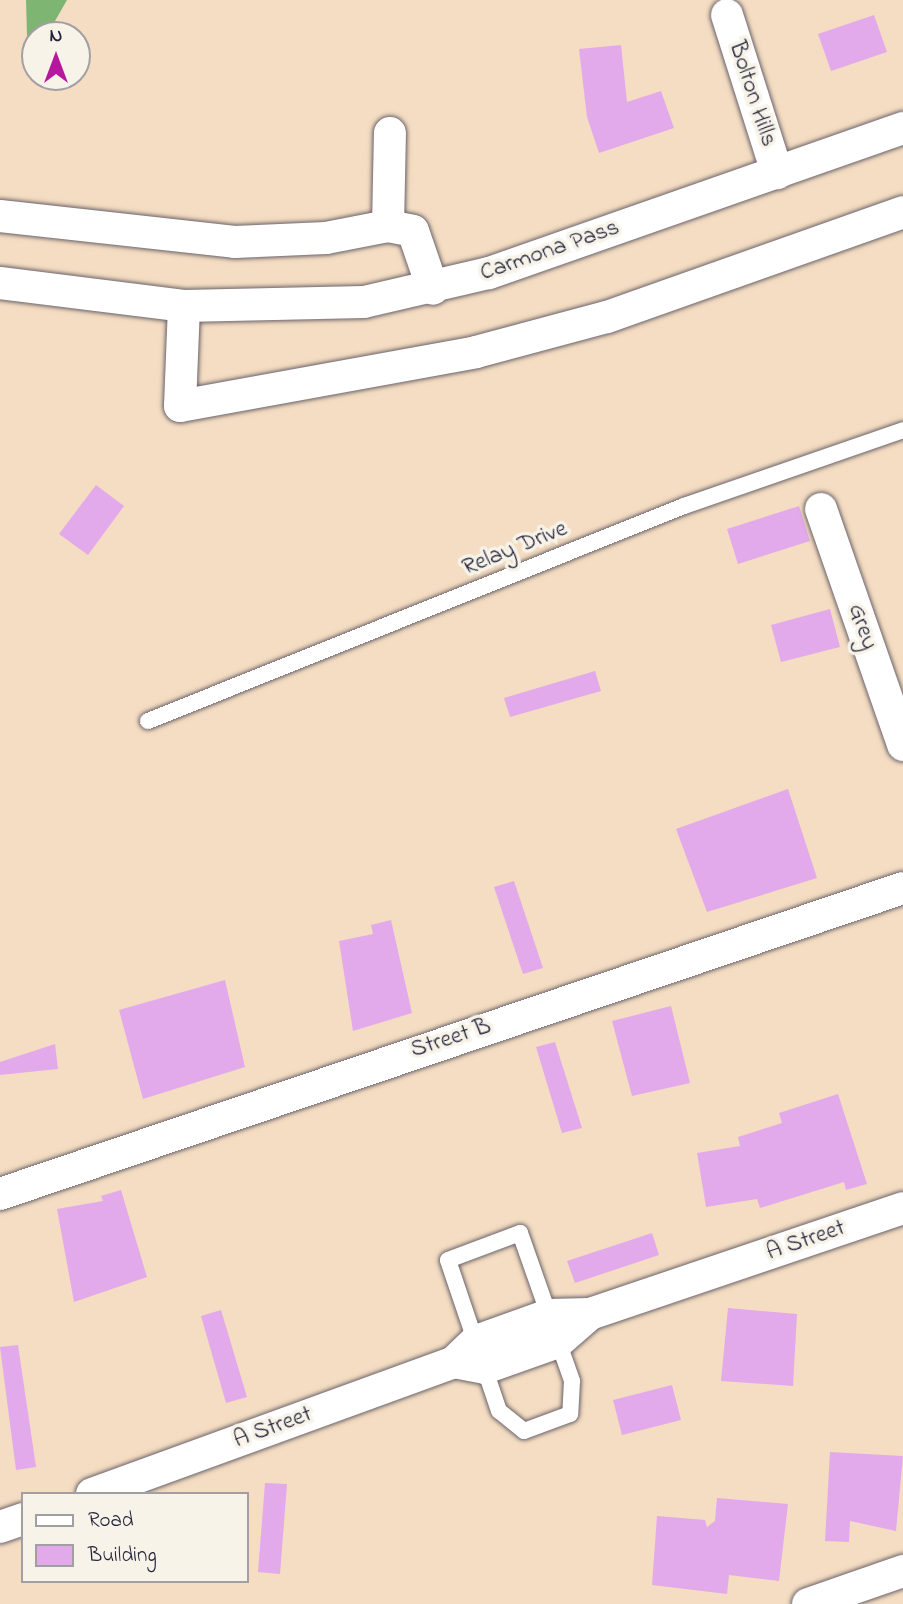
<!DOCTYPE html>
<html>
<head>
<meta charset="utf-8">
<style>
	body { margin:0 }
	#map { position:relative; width:903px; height:1604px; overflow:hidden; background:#f4ddc2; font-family:"Indie Flower",sans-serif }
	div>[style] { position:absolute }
	.forest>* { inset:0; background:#7eb572 }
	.building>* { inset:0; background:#e2aaeb }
	.roads { filter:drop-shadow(0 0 2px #6c636a) drop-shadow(0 0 2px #6c636a) }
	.service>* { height:16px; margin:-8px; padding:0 8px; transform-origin:8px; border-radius:8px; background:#fff }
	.minor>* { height:32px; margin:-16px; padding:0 16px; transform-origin:16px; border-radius:16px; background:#fff }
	span { translate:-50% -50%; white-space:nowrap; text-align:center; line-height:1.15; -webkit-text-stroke:7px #f7f3e8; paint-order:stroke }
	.street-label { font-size:24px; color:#22223b }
	.legend { position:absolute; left:21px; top:1492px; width:228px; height:91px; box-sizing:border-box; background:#f7f3e8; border:2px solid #a29fa3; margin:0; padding:9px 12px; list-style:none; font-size:21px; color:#22223b }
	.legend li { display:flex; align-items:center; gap:14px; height:35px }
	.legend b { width:35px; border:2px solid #a29fa3 }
	.north { position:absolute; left:21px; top:21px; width:70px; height:70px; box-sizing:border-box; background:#f7f3e8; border:2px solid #a29fa3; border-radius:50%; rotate:0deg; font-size:19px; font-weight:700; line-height:28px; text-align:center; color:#22223b }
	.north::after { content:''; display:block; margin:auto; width:24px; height:32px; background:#b5179e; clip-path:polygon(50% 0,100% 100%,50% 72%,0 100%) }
</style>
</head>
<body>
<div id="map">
	<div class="forest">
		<i style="clip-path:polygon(26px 0,67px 0,47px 35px,35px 35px,28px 70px)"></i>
	</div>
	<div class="building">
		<i style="clip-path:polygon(874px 15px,887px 52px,831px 71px,818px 34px)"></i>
		<i style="clip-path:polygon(621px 45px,627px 102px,661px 91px,674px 128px,599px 153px,587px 117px,579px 49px)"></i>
		<i style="clip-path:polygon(96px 485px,124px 506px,88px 555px,59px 534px)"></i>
		<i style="clip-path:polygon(799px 506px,810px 541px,738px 564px,727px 529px)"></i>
		<i style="clip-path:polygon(830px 609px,840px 647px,781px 662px,771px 625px)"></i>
		<i style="clip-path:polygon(595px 671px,601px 691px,510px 717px,504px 698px)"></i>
		<i style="clip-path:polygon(788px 789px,817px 878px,707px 912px,676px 829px)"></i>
		<i style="clip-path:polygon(514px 881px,543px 968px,523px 974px,494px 887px)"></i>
		<i style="clip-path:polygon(391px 920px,412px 1013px,353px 1031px,339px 941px,373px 934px,371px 925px)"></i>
		<i style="clip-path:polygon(225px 980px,245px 1067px,143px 1099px,119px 1010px)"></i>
		<i style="clip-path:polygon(671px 1006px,690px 1083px,632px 1096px,612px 1021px)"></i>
		<i style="clip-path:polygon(555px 1042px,582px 1128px,562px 1133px,536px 1047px)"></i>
		<i style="clip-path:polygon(55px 1044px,58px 1069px,0 1075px,0 1062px)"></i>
		<i style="clip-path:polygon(838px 1094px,867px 1184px,846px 1190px,844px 1182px,760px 1208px,757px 1199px,706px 1207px,697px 1153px,740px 1146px,738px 1137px,782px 1123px,779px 1113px)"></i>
		<i style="clip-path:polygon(121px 1190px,147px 1277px,74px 1302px,57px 1209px,103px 1201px,101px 1196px)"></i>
		<i style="clip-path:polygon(652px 1233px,659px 1255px,575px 1283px,567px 1261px)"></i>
		<i style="clip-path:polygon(728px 1308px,797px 1314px,793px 1386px,721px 1381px)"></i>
		<i style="clip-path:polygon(221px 1310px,247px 1397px,226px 1403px,201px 1316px)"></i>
		<i style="clip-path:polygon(18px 1345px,36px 1467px,16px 1470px,0 1347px)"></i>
		<i style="clip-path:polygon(672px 1385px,681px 1420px,622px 1435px,613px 1400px)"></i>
		<i style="clip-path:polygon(830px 1452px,903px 1456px,896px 1531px,850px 1521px,849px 1542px,825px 1541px)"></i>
		<i style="clip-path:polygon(265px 1483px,287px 1484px,280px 1574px,258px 1572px)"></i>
		<i style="clip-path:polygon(717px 1498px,788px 1504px,779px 1581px,729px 1575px,727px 1594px,652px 1585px,657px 1516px,705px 1520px,707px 1527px,715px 1521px)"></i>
	</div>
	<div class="roads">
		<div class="service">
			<i style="left:148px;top:721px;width:578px;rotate:-21.86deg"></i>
			<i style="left:684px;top:506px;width:232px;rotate:-19.1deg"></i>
			<i style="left:520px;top:1233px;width:157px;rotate:70.6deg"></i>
			<i style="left:572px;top:1381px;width:33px;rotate:93deg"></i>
			<i style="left:570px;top:1414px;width:49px;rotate:159.7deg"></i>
			<i style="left:524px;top:1431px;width:32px;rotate:-141deg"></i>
			<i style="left:499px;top:1411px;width:159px;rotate:-108.7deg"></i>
			<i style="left:448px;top:1260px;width:77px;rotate:-20.6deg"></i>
		</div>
		<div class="minor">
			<i style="left:727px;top:15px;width:166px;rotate:72.4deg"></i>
			<i style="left:0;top:216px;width:236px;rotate:6.3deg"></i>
			<i style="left:235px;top:242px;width:91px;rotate:-2.5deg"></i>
			<i style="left:326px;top:238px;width:63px;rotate:-11deg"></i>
			<i style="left:388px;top:226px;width:25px;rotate:11deg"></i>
			<i style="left:413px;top:231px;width:61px;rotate:71deg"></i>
			<i style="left:388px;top:226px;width:93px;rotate:-88.8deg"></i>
			<i style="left:0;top:283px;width:185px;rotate:7.1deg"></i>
			<i style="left:184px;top:306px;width:180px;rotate:-1.3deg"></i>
			<i style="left:364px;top:302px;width:128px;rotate:-13.1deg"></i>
			<i style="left:489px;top:273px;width:439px;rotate:-19.3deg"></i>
			<i style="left:184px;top:306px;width:100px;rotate:92.3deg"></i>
			<i style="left:180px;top:406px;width:301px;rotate:-10.3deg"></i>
			<i style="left:476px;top:352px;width:136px;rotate:-15deg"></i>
			<i style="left:607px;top:317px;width:314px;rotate:-19.5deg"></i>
			<i style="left:821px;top:509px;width:250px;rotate:70.8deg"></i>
			<i style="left:0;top:1194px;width:953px;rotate:-18.72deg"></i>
			<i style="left:454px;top:1362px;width:32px;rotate:11deg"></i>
			<i style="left:485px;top:1368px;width:77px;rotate:-19.6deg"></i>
			<i style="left:558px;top:1342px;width:43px;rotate:-41.2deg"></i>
			<i style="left:92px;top:1494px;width:385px;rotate:-20deg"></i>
			<i style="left:454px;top:1362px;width:30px;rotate:-44deg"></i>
			<i style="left:476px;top:1341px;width:77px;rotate:-19.6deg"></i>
			<i style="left:549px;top:1315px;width:41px;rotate:-1.4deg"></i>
			<i style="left:590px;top:1314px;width:330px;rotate:-18.7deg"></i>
			<i style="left:0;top:1527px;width:24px;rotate:-19deg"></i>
			<i style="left:808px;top:1604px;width:101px;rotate:-19.2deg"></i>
		</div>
	</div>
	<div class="street-label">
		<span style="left:752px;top:94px;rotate:72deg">Bolton Hills</span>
		<span style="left:550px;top:251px;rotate:-19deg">Carmona Pass</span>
		<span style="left:515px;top:549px;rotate:-22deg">Relay Drive</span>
		<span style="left:862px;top:627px;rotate:71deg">Grey</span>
		<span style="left:451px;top:1039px;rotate:-18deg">Street B</span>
		<span style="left:806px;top:1241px;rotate:-19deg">A Street</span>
		<span style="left:273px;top:1428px;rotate:-20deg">A Street</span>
	</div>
	<ul class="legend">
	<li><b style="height:9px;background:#fff"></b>Road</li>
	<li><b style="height:19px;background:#e2aaeb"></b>Building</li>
	</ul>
	<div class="north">N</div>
</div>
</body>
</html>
